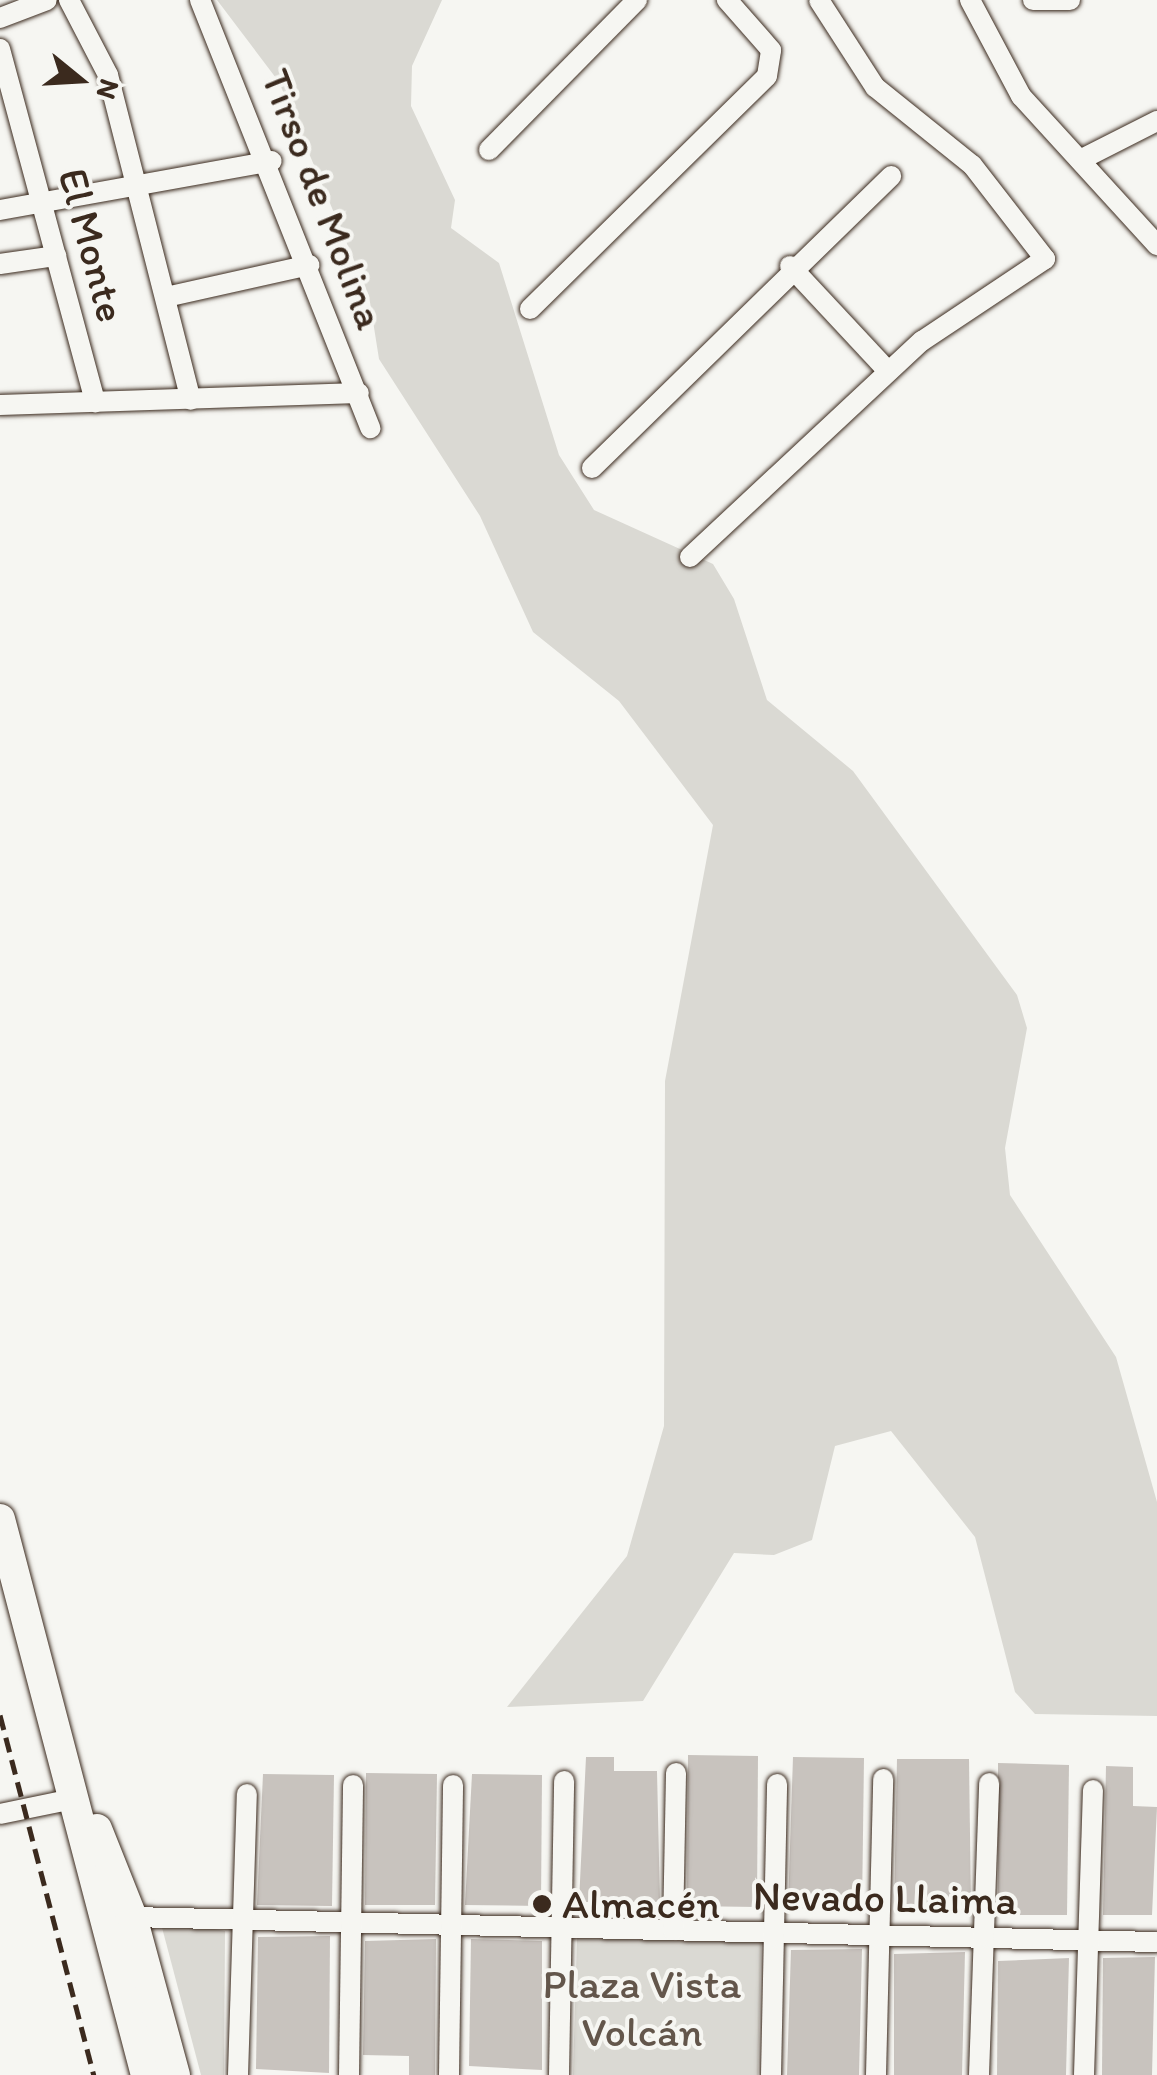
<!DOCTYPE html>
<html>
<head>
<meta charset="utf-8">
<style>
	body { margin:0 }
	#map { position:relative; width:1157px; height:2075px; overflow:hidden; background:#f6f6f2; font-family:Itim,sans-serif }
	div>[style] { position:absolute }
	.green>* { inset:0; background:#dad9d3 }
	.building>* { inset:0; background:#c8c3be }
	.roads { filter:drop-shadow(0 0 2px #3b2a1e) drop-shadow(0 0 2px #3b2a1e) }
	.minor>* { height:20px; margin:-10px; padding:0 10px; transform-origin:10px; border-radius:10px; background:#f6f6f2 }
	.secondary>* { height:30px; margin:-15px; padding:0 15px; transform-origin:15px; border-radius:15px; background:#f6f6f2 }
	.rail>* { height:5px; margin-top:-2.5px; transform-origin:0; background:repeating-linear-gradient(90deg,#3b2a1e 0 15px,transparent 0 23px) }
	.dots>* { width:28px; height:28px; translate:-50% -50%; box-sizing:border-box; border:5px solid #f6f6f2; border-radius:50% }
	span { translate:-50% -50%; white-space:nowrap; text-align:center; line-height:1.15; -webkit-text-stroke:8px #f6f6f2; paint-order:stroke }
	.street-label { font-size:42px; color:#3b2a1e }
	.poi-label { font-size:42px; color:#3b2a1e }
	.left { translate:0 -50%; text-align:left }
	.park-label { font-size:42px; color:#63564b }
	.north { position:absolute; left:30px; top:30px; width:100px; height:100px; -webkit-text-stroke:8px #f6f6f2; paint-order:stroke; rotate:108deg; font-size:28px; font-weight:700; line-height:40px; text-align:center; color:#3b2a1e }
	.north::after { content:''; display:block; margin:auto; width:35px; height:45px; background:#3b2a1e; clip-path:polygon(50% 0,100% 100%,50% 72%,0 100%) }
</style>
</head>
<body>
<div id="map">
	<div class="green">
		<i style="clip-path:polygon(217px 0,442px 0,412px 66px,411px 106px,455px 200px,451px 228px,499px 263px,559px 455px,594px 510px,713px 564px,734px 599px,767px 700px,853px 771px,1017px 995px,1027px 1028px,1005px 1148px,1010px 1195px,1116px 1357px,1157px 1502px,1157px 1716px,1035px 1714px,1015px 1692px,975px 1537px,891px 1431px,835px 1446px,812px 1540px,774px 1555px,734px 1553px,643px 1701px,507px 1707px,627px 1556px,664px 1426px,665px 1081px,713px 825px,619px 701px,533px 632px,480px 516px,379px 359px,369px 296px,279px 82px)"></i>
		<i style="clip-path:polygon(160px 1920px,225px 1931px,224px 2075px,201px 2075px)"></i>
		<i style="clip-path:polygon(577px 1938px,761px 1942px,758px 2075px,573px 2075px)"></i>
	</div>
	<div class="building">
		<i style="clip-path:polygon(688px 1755px,758px 1756px,757px 1907px,687px 1906px)"></i>
		<i style="clip-path:polygon(586px 1757px,614px 1757px,614px 1771px,657px 1771px,660px 1902px,579px 1902px)"></i>
		<i style="clip-path:polygon(793px 1757px,864px 1758px,862px 1909px,788px 1908px)"></i>
		<i style="clip-path:polygon(897px 1759px,969px 1759px,971px 1910px,894px 1910px)"></i>
		<i style="clip-path:polygon(998px 1763px,1069px 1765px,1067px 1915px,998px 1915px)"></i>
		<i style="clip-path:polygon(1106px 1766px,1133px 1767px,1133px 1806px,1157px 1807px,1152px 1915px,1103px 1915px)"></i>
		<i style="clip-path:polygon(366px 1773px,437px 1774px,435px 1905px,365px 1905px)"></i>
		<i style="clip-path:polygon(263px 1774px,334px 1775px,332px 1906px,257px 1905px)"></i>
		<i style="clip-path:polygon(472px 1774px,542px 1775px,541px 1906px,465px 1905px)"></i>
		<i style="clip-path:polygon(330px 1936px,329px 2073px,256px 2069px,258px 1937px)"></i>
		<i style="clip-path:polygon(436px 1939px,435px 2075px,409px 2075px,409px 2056px,363px 2055px,365px 1941px)"></i>
		<i style="clip-path:polygon(471px 1939px,542px 1941px,542px 2070px,469px 2066px)"></i>
		<i style="clip-path:polygon(862px 1949px,859px 2075px,787px 2075px,791px 1950px)"></i>
		<i style="clip-path:polygon(965px 1952px,962px 2075px,894px 2075px,894px 1954px)"></i>
		<i style="clip-path:polygon(1155px 1957px,1152px 2075px,1102px 2075px,1103px 1958px)"></i>
		<i style="clip-path:polygon(1069px 1958px,1066px 2075px,997px 2075px,998px 1961px)"></i>
	</div>
	<div class="roads">
		<div class="minor">
			<i style="left:69px;top:0;width:85px;rotate:62.5deg"></i>
			<i style="left:108px;top:75px;width:335px;rotate:75.7deg"></i>
			<i style="left:200px;top:0;width:461px;rotate:68.3deg"></i>
			<i style="left:970px;top:0;width:109px;rotate:62deg"></i>
			<i style="left:1021px;top:96px;width:202px;rotate:47.6deg"></i>
			<i style="left:1033px;top:0;width:37px"></i>
			<i style="left:0;top:18px;width:50px;rotate:-21deg"></i>
			<i style="left:0;top:49px;width:366px;rotate:74.9deg"></i>
			<i style="left:489px;top:150px;width:211px;rotate:-45.4deg"></i>
			<i style="left:1080px;top:160px;width:86px;rotate:-26.9deg"></i>
			<i style="left:0;top:210px;width:276px;rotate:-10.2deg"></i>
			<i style="left:0;top:264px;width:57px;rotate:-8.1deg"></i>
			<i style="left:790px;top:266px;width:144px;rotate:47deg"></i>
			<i style="left:166px;top:297px;width:147px;rotate:-12.6deg"></i>
			<i style="left:530px;top:309px;width:332px;rotate:-44.5deg"></i>
			<i style="left:767px;top:76px;width:26px;rotate:-81deg"></i>
			<i style="left:771px;top:50px;width:67px;rotate:-131.3deg"></i>
			<i style="left:0;top:405px;width:359px;rotate:-1.9deg"></i>
			<i style="left:592px;top:468px;width:418px;rotate:-44.3deg"></i>
			<i style="left:690px;top:557px;width:317px;rotate:-43deg"></i>
			<i style="left:922px;top:341px;width:148px;rotate:-33.7deg"></i>
			<i style="left:1045px;top:259px;width:119px;rotate:-127.8deg"></i>
			<i style="left:972px;top:165px;width:124px;rotate:-141.2deg"></i>
			<i style="left:875px;top:87px;width:103px;rotate:-122.8deg"></i>
			<i style="left:0;top:1814px;width:75px;rotate:-11.6deg"></i>
			<i style="left:132px;top:1917px;width:1025px;rotate:1.4deg"></i>
			<i style="left:673px;top:1930px;width:157px;rotate:-88.9deg"></i>
			<i style="left:238px;top:2075px;width:281px;rotate:-88.2deg"></i>
			<i style="left:349px;top:2075px;width:290px;rotate:-89.2deg"></i>
			<i style="left:449px;top:2075px;width:290px;rotate:-89.2deg"></i>
			<i style="left:559px;top:2075px;width:294px;rotate:-89deg"></i>
			<i style="left:771px;top:2075px;width:291px;rotate:-88.8deg"></i>
			<i style="left:876px;top:2075px;width:296px;rotate:-88.6deg"></i>
			<i style="left:979px;top:2075px;width:292px;rotate:-88deg"></i>
			<i style="left:1084px;top:2075px;width:285px;rotate:-88.2deg"></i>
		</div>
		<div class="secondary">
			<i style="left:0;top:1519px;width:575px;rotate:75.29deg"></i>
			<i style="left:97px;top:1829px;width:95px;rotate:68.3deg"></i>
			<i style="left:132px;top:1917px;width:164px;rotate:74.8deg"></i>
		</div>
	</div>
	<div class="rail">
		<i style="left:0;top:1715px;width:372px;rotate:75.4deg"></i>
	</div>
	<div class="dots">
		<i style="left:542px;top:1904px;background:#3b2a1e"></i>
	</div>
	<div class="street-label">
		<span style="left:323px;top:199px;rotate:69deg">Tirso de Molina</span>
		<span style="left:92px;top:245px;rotate:75deg">El Monte</span>
		<span style="left:885px;top:1898px;rotate:1deg">Nevado Llaima</span>
	</div>
	<div class="poi-label">
		<span class="left" style="left:562px;top:1904px">Almacén</span>
	</div>
	<div class="park-label">
		<span style="left:642px;top:2008px">Plaza Vista<br>Volcán</span>
	</div>
	<div class="north">N</div>
</div>
</body>
</html>
